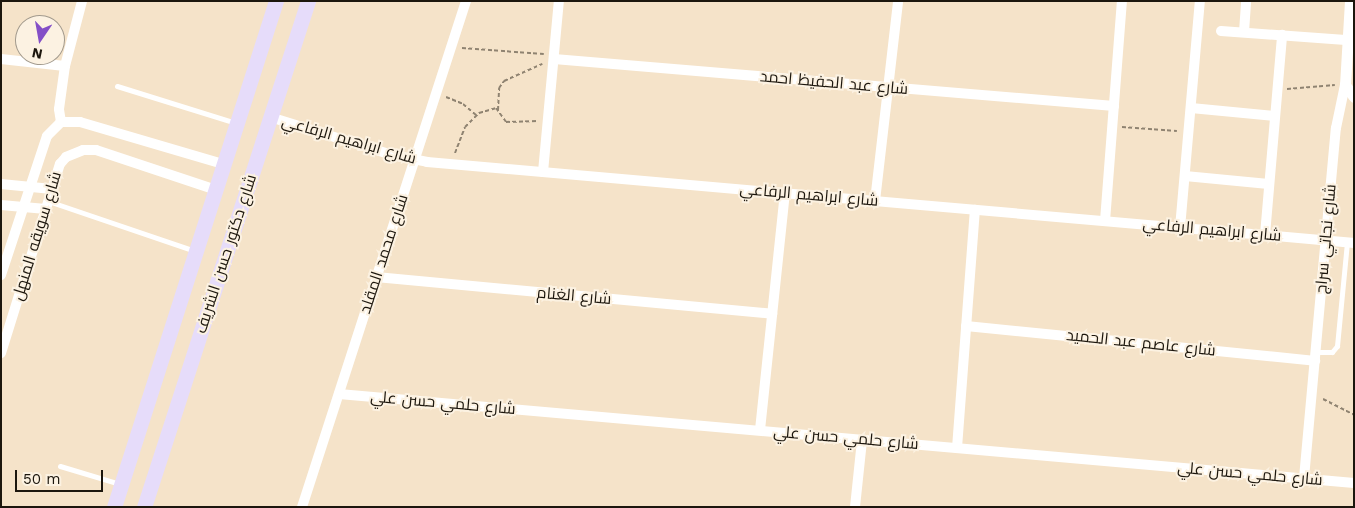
<!DOCTYPE html>
<html>
<head>
<meta charset="utf-8">
<style>
	body { margin:0 }
	#map { position:relative; width:1355px; height:508px; overflow:hidden; background:#f5e3c9; font-family:"Work Sans",Cairo,sans-serif }
	div>[style] { position:absolute }
	.path>* { height:2px; margin-top:-1px; transform-origin:0; background:repeating-linear-gradient(90deg,#8f8371 0 4px,transparent 0 6.5px) }
	.service>* { height:5px; margin:-2.5px; padding:0 2.5px; transform-origin:2.5px; border-radius:2.5px; background:#fff }
	.minor>* { height:10px; margin:-5px; padding:0 5px; transform-origin:5px; border-radius:5px; background:#fff }
	.tertiary>* { height:11px; margin:-5.5px; padding:0 5.5px; transform-origin:5.5px; border-radius:5.5px; background:#fff }
	.primary>* { height:15px; margin:-7.5px; padding:0 7.5px; transform-origin:7.5px; border-radius:7.5px; background:#e6dcfa }
	span { translate:-50% -50%; white-space:nowrap; text-align:center; line-height:1.15; -webkit-text-stroke:4px #fcf2e2; paint-order:stroke }
	.street-label { font-size:16px; color:#1c160d }
	.frame { position:absolute; inset:0; border:2px solid #1c160d; pointer-events:none }
	.north { position:absolute; left:15px; top:15px; width:50px; height:50px; box-sizing:border-box; background:#fcf2e2; border:1px solid #a29a8d; border-radius:50%; rotate:192deg; font-size:14px; font-weight:700; line-height:20px; text-align:center; color:#1c160d }
	.north::after { content:''; display:block; margin:auto; width:18px; height:22px; background:#844fc7; clip-path:polygon(50% 0,100% 100%,50% 72%,0 100%) }
	.scale { position:absolute; left:15px; top:470px; width:88px; height:22px; box-sizing:border-box; border:2px solid #1c160d; border-top:0; padding-left:6px; font-size:15px; line-height:18px; white-space:nowrap; color:#1c160d; -webkit-text-stroke:4px #fcf2e2; paint-order:stroke }
</style>
</head>
<body>
<div id="map">
	<div class="path">
		<i style="left:462px;top:48px;width:82px;rotate:4.2deg"></i>
		<i style="left:1287px;top:89px;width:48px;rotate:-4.8deg"></i>
		<i style="left:446px;top:97px;width:18px;rotate:22deg"></i>
		<i style="left:463px;top:104px;width:17px;rotate:40deg"></i>
		<i style="left:498px;top:110px;width:22px;rotate:-87deg"></i>
		<i style="left:499px;top:88px;width:9px;rotate:-54deg"></i>
		<i style="left:504px;top:81px;width:42px;rotate:-24.1deg"></i>
		<i style="left:1122px;top:127px;width:55px;rotate:4.2deg"></i>
		<i style="left:455px;top:153px;width:28px;rotate:-69deg"></i>
		<i style="left:465px;top:127px;width:20px;rotate:-45deg"></i>
		<i style="left:479px;top:113px;width:18px;rotate:-16deg"></i>
		<i style="left:496px;top:108px;width:17px;rotate:54deg"></i>
		<i style="left:506px;top:122px;width:32px;rotate:-2deg"></i>
		<i style="left:1323px;top:399px;width:35px;rotate:27deg"></i>
	</div>
	<div class="service">
		<i style="left:117px;top:86px;width:125px;rotate:17.3deg"></i>
		<i style="left:48px;top:201px;width:155px;rotate:18.8deg"></i>
		<i style="left:1316px;top:352px;width:16px"></i>
		<i style="left:1332px;top:352px;width:8px;rotate:-50deg"></i>
		<i style="left:1337px;top:346px;width:104px;rotate:-84.5deg"></i>
		<i style="left:60px;top:466px;width:63px;rotate:16.7deg"></i>
	</div>
	<div class="minor">
		<i style="left:1221px;top:31px;width:125px;rotate:4.1deg"></i>
		<i style="left:1244px;top:32px;width:31px;rotate:-86deg"></i>
		<i style="left:1px;top:59px;width:64px;rotate:6.2deg"></i>
		<i style="left:554px;top:59px;width:562px;rotate:4.8deg"></i>
		<i style="left:1191px;top:108px;width:84px;rotate:5.4deg"></i>
		<i style="left:270px;top:117px;width:128px;rotate:17.3deg"></i>
		<i style="left:392px;top:155px;width:36px;rotate:11deg"></i>
		<i style="left:427px;top:162px;width:931px;rotate:4.99deg"></i>
		<i style="left:61px;top:122px;width:13px;rotate:-99deg"></i>
		<i style="left:59px;top:109px;width:43px;rotate:-82.1deg"></i>
		<i style="left:65px;top:66px;width:67px;rotate:-75.3deg"></i>
		<i style="left:543px;top:172px;width:172px;rotate:-84.7deg"></i>
		<i style="left:1185px;top:176px;width:84px;rotate:5.4deg"></i>
		<i style="left:1px;top:184px;width:51px;rotate:5.6deg"></i>
		<i style="left:875px;top:201px;width:201px;rotate:-83.4deg"></i>
		<i style="left:1px;top:205px;width:45px;rotate:5.1deg"></i>
		<i style="left:1105px;top:221px;width:221px;rotate:-85.6deg"></i>
		<i style="left:1180px;top:228px;width:228px;rotate:-85deg"></i>
		<i style="left:1265px;top:235px;width:201px;rotate:-85.1deg"></i>
		<i style="left:1px;top:275px;width:146px;rotate:-71.7deg"></i>
		<i style="left:47px;top:136px;width:20px;rotate:-45deg"></i>
		<i style="left:61px;top:122px;width:19px"></i>
		<i style="left:80px;top:122px;width:149px;rotate:16.4deg"></i>
		<i style="left:376px;top:277px;width:398px;rotate:5.3deg"></i>
		<i style="left:966px;top:326px;width:351px;rotate:5.7deg"></i>
		<i style="left:1px;top:353px;width:198px;rotate:-72.7deg"></i>
		<i style="left:60px;top:164px;width:9px;rotate:-49deg"></i>
		<i style="left:66px;top:157px;width:18px;rotate:-22deg"></i>
		<i style="left:83px;top:150px;width:13px"></i>
		<i style="left:96px;top:150px;width:126px;rotate:18.4deg"></i>
		<i style="left:339px;top:394px;width:1019px;rotate:5.01deg"></i>
		<i style="left:760px;top:430px;width:238px;rotate:-84deg"></i>
		<i style="left:957px;top:448px;width:239px;rotate:-85.7deg"></i>
		<i style="left:1304px;top:478px;width:351px;rotate:-84.8deg"></i>
		<i style="left:1336px;top:128px;width:44px;rotate:-78.2deg"></i>
		<i style="left:302px;top:507px;width:532px;rotate:-72.04deg"></i>
		<i style="left:855px;top:507px;width:67px;rotate:-84deg"></i>
	</div>
	<div class="tertiary">
		<i style="left:1350px;top:1px;width:84px;rotate:93.4deg"></i>
		<i style="left:1345px;top:85px;width:15px;rotate:53deg"></i>
	</div>
	<div class="primary">
		<i style="left:114px;top:507px;width:531px;rotate:-72.25deg"></i>
		<i style="left:144px;top:507px;width:532px;rotate:-72.04deg"></i>
	</div>
	<div class="street-label">
		<span style="left:834px;top:83px;rotate:5deg">شارع عبد الحفيظ احمد</span>
		<span style="left:349px;top:140px;rotate:16deg">شارع ابراهيم الرفاعي</span>
		<span style="left:809px;top:195px;rotate:5deg">شارع ابراهيم الرفاعي</span>
		<span style="left:1212px;top:230px;rotate:5deg">شارع ابراهيم الرفاعي</span>
		<span style="left:37px;top:236px;rotate:-73deg">شارع سويقه المنهل</span>
		<span style="left:1326px;top:239px;rotate:-85deg">شارع نجاتي سراج</span>
		<span style="left:226px;top:254px;rotate:-72deg">شارع دكتور حسن الشريف</span>
		<span style="left:384px;top:254px;rotate:-72deg">شارع محمد المقلد</span>
		<span style="left:574px;top:296px;rotate:5deg">شارع الغنام</span>
		<span style="left:1141px;top:343px;rotate:6deg">شارع عاصم عبد الحميد</span>
		<span style="left:443px;top:403px;rotate:5deg">شارع حلمي حسن علي</span>
		<span style="left:846px;top:438px;rotate:5deg">شارع حلمي حسن علي</span>
		<span style="left:1250px;top:474px;rotate:5deg">شارع حلمي حسن علي</span>
	</div>
	<div class="frame"></div>
	<div class="north">N</div>
	<div class="scale">50 m</div>
</div>
</body>
</html>
